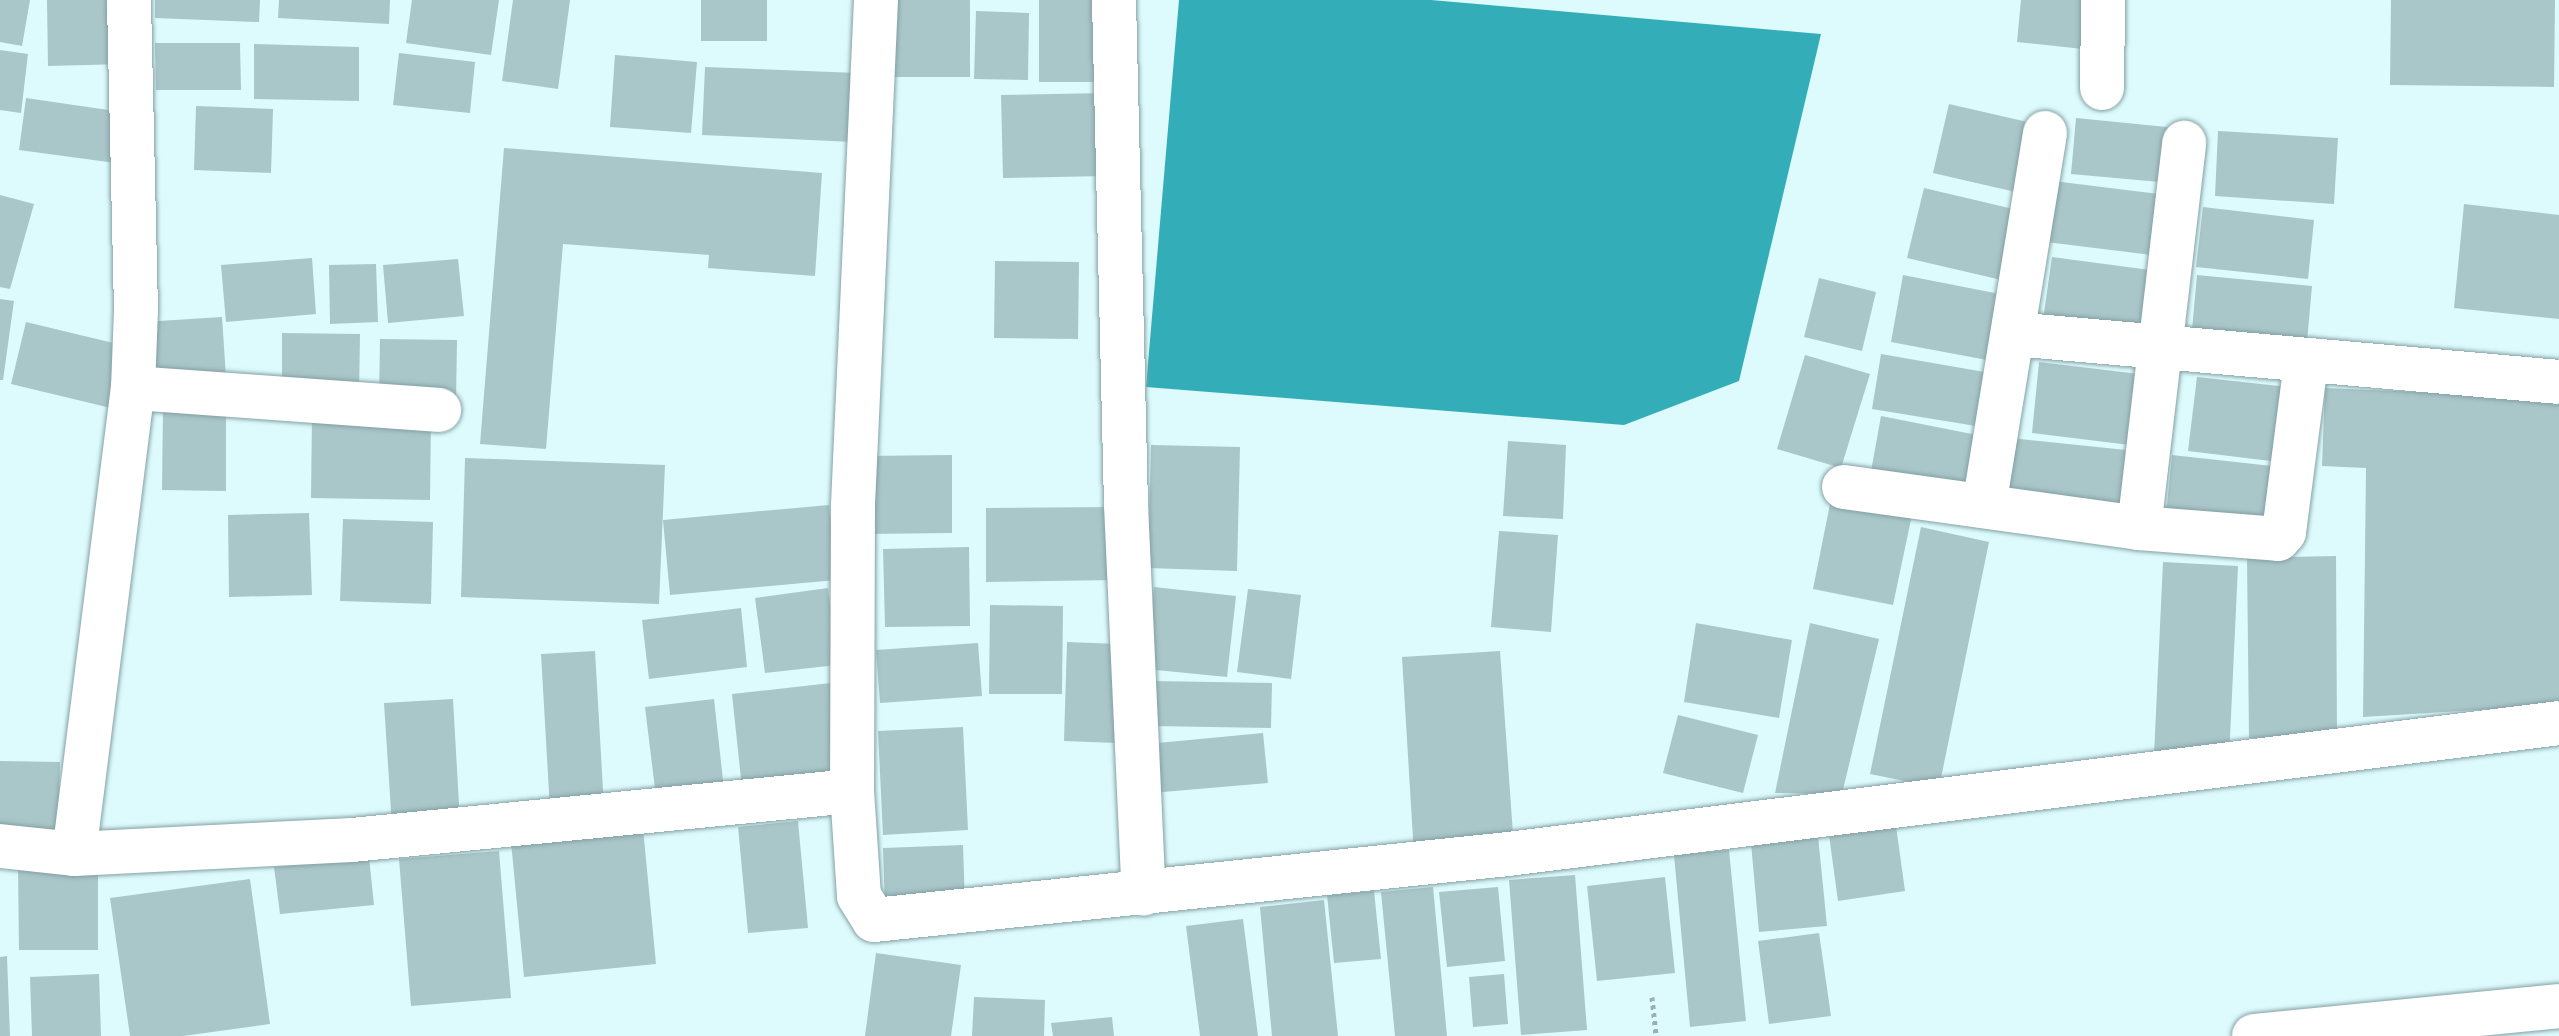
<!DOCTYPE html>
<html>
<head>
<meta charset="utf-8">
<style>
	body { margin:0 }
	#map { position:relative; width:2559px; height:1036px; overflow:hidden; background:#ddfbfd; font-family:Spectral,serif }
	div>[style] { position:absolute }
	.water>* { inset:0; background:#33aeb8 }
	.building>* { inset:0; background:#a9c6c9 }
	.path>* { height:5px; margin-top:-2.5px; transform-origin:0; background:repeating-linear-gradient(90deg,#98b0b2 0 4px,transparent 0 8px) }
	.roads { filter:drop-shadow(0 0 2px #84a0a3) drop-shadow(0 0 2px #84a0a3) }
	.street>* { height:44px; margin:-22px; padding:0 22px; transform-origin:22px; border-radius:22px; background:#fff }
	span { translate:-50% -50%; white-space:nowrap; text-align:center; line-height:1.15; -webkit-text-stroke:6px #fff; paint-order:stroke }
</style>
</head>
<body>
<div id="map">
	<div class="water">
		<i style="clip-path:polygon(1179px 0,1431px 0,1821px 34px,1739px 381px,1624px 425px,1146px 387px)"></i>
	</div>
	<div class="building">
		<i style="clip-path:polygon(0 0,30px 0,22px 46px,0 42px)"></i>
		<i style="clip-path:polygon(47px 0,123px 0,125px 64px,48px 66px)"></i>
		<i style="clip-path:polygon(155px 0,260px 0,259px 22px,155px 18px)"></i>
		<i style="clip-path:polygon(279px 0,390px 0,389px 24px,278px 18px)"></i>
		<i style="clip-path:polygon(412px 0,499px 0,491px 55px,406px 43px)"></i>
		<i style="clip-path:polygon(513px 0,570px 0,558px 89px,502px 81px)"></i>
		<i style="clip-path:polygon(701px 0,767px 0,767px 41px,701px 41px)"></i>
		<i style="clip-path:polygon(889px 0,970px 0,970px 77px,888px 77px)"></i>
		<i style="clip-path:polygon(1039px 0,1105px 0,1104px 82px,1039px 82px)"></i>
		<i style="clip-path:polygon(2021px 0,2087px 0,2083px 49px,2017px 42px)"></i>
		<i style="clip-path:polygon(2391px 0,2555px 0,2554px 87px,2390px 85px)"></i>
		<i style="clip-path:polygon(976px 11px,1029px 13px,1028px 80px,974px 79px)"></i>
		<i style="clip-path:polygon(155px 43px,240px 43px,241px 90px,156px 90px)"></i>
		<i style="clip-path:polygon(254px 44px,359px 47px,359px 101px,254px 99px)"></i>
		<i style="clip-path:polygon(0 50px,28px 54px,21px 113px,0 110px)"></i>
		<i style="clip-path:polygon(399px 53px,475px 62px,470px 113px,393px 105px)"></i>
		<i style="clip-path:polygon(615px 55px,697px 62px,691px 133px,610px 127px)"></i>
		<i style="clip-path:polygon(705px 67px,857px 73px,853px 142px,702px 135px)"></i>
		<i style="clip-path:polygon(1105px 93px,1106px 176px,1003px 178px,1001px 95px)"></i>
		<i style="clip-path:polygon(26px 98px,129px 113px,123px 164px,19px 150px)"></i>
		<i style="clip-path:polygon(1949px 104px,2036px 124px,2020px 193px,1933px 173px)"></i>
		<i style="clip-path:polygon(196px 106px,273px 109px,271px 173px,194px 170px)"></i>
		<i style="clip-path:polygon(2076px 118px,2177px 128px,2171px 183px,2071px 174px)"></i>
		<i style="clip-path:polygon(2218px 131px,2338px 138px,2334px 204px,2215px 196px)"></i>
		<i style="clip-path:polygon(504px 148px,822px 173px,815px 276px,708px 268px,709px 255px,563px 244px,546px 449px,480px 444px)"></i>
		<i style="clip-path:polygon(2045px 180px,2167px 195px,2160px 256px,2038px 241px)"></i>
		<i style="clip-path:polygon(1924px 188px,2026px 212px,2010px 282px,1907px 258px)"></i>
		<i style="clip-path:polygon(0 195px,34px 204px,10px 289px,0 287px)"></i>
		<i style="clip-path:polygon(2464px 204px,2559px 215px,2559px 319px,2454px 308px)"></i>
		<i style="clip-path:polygon(2203px 207px,2314px 220px,2308px 279px,2196px 267px)"></i>
		<i style="clip-path:polygon(2052px 257px,2165px 272px,2156px 342px,2042px 327px)"></i>
		<i style="clip-path:polygon(312px 258px,316px 314px,226px 322px,221px 265px)"></i>
		<i style="clip-path:polygon(458px 259px,464px 316px,388px 323px,383px 265px)"></i>
		<i style="clip-path:polygon(995px 261px,1079px 262px,1078px 339px,994px 338px)"></i>
		<i style="clip-path:polygon(376px 264px,378px 322px,330px 324px,329px 265px)"></i>
		<i style="clip-path:polygon(1903px 275px,2015px 297px,2003px 363px,1891px 342px)"></i>
		<i style="clip-path:polygon(2197px 275px,2312px 286px,2306px 353px,2191px 341px)"></i>
		<i style="clip-path:polygon(1819px 278px,1876px 292px,1862px 351px,1804px 337px)"></i>
		<i style="clip-path:polygon(0 299px,14px 301px,3px 380px,0 380px)"></i>
		<i style="clip-path:polygon(222px 317px,226px 377px,148px 383px,143px 322px)"></i>
		<i style="clip-path:polygon(26px 322px,130px 347px,115px 409px,11px 384px)"></i>
		<i style="clip-path:polygon(282px 333px,360px 334px,359px 395px,282px 394px)"></i>
		<i style="clip-path:polygon(380px 339px,457px 340px,456px 402px,379px 401px)"></i>
		<i style="clip-path:polygon(1881px 354px,1996px 374px,1988px 428px,1872px 409px)"></i>
		<i style="clip-path:polygon(1805px 355px,1870px 374px,1841px 468px,1777px 449px)"></i>
		<i style="clip-path:polygon(2039px 362px,2147px 375px,2138px 446px,2032px 433px)"></i>
		<i style="clip-path:polygon(2197px 377px,2296px 388px,2287px 463px,2188px 451px)"></i>
		<i style="clip-path:polygon(2325px 388px,2559px 398px,2559px 705px,2363px 717px,2366px 468px,2322px 466px)"></i>
		<i style="clip-path:polygon(163px 407px,226px 408px,226px 491px,162px 490px)"></i>
		<i style="clip-path:polygon(312px 414px,431px 416px,430px 500px,311px 498px)"></i>
		<i style="clip-path:polygon(1881px 416px,1987px 437px,1974px 498px,1870px 477px)"></i>
		<i style="clip-path:polygon(2010px 438px,2126px 450px,2119px 513px,2003px 500px)"></i>
		<i style="clip-path:polygon(1508px 441px,1566px 445px,1563px 519px,1503px 516px)"></i>
		<i style="clip-path:polygon(1151px 445px,1240px 447px,1237px 571px,1148px 568px)"></i>
		<i style="clip-path:polygon(952px 455px,952px 533px,865px 534px,864px 456px)"></i>
		<i style="clip-path:polygon(2172px 455px,2281px 467px,2274px 536px,2165px 525px)"></i>
		<i style="clip-path:polygon(465px 458px,665px 465px,659px 604px,461px 597px)"></i>
		<i style="clip-path:polygon(1831px 499px,1912px 515px,1893px 605px,1813px 589px)"></i>
		<i style="clip-path:polygon(829px 505px,836px 580px,670px 595px,663px 520px)"></i>
		<i style="clip-path:polygon(1114px 507px,1115px 580px,986px 582px,986px 508px)"></i>
		<i style="clip-path:polygon(309px 513px,312px 595px,229px 597px,228px 515px)"></i>
		<i style="clip-path:polygon(343px 519px,433px 522px,431px 604px,340px 601px)"></i>
		<i style="clip-path:polygon(1921px 527px,1989px 542px,1939px 788px,1870px 774px)"></i>
		<i style="clip-path:polygon(1499px 531px,1558px 535px,1551px 632px,1491px 627px)"></i>
		<i style="clip-path:polygon(969px 547px,970px 626px,885px 627px,883px 549px)"></i>
		<i style="clip-path:polygon(2336px 556px,2337px 737px,2249px 738px,2247px 558px)"></i>
		<i style="clip-path:polygon(2163px 562px,2238px 566px,2229px 759px,2154px 755px)"></i>
		<i style="clip-path:polygon(1154px 587px,1236px 596px,1227px 677px,1146px 669px)"></i>
		<i style="clip-path:polygon(828px 588px,837px 665px,765px 673px,755px 598px)"></i>
		<i style="clip-path:polygon(1248px 589px,1301px 595px,1291px 679px,1237px 672px)"></i>
		<i style="clip-path:polygon(990px 605px,1063px 606px,1062px 694px,989px 694px)"></i>
		<i style="clip-path:polygon(741px 608px,747px 667px,649px 679px,642px 620px)"></i>
		<i style="clip-path:polygon(1696px 623px,1792px 640px,1779px 718px,1684px 702px)"></i>
		<i style="clip-path:polygon(1810px 623px,1879px 639px,1842px 794px,1775px 793px)"></i>
		<i style="clip-path:polygon(1067px 642px,1119px 644px,1116px 743px,1064px 741px)"></i>
		<i style="clip-path:polygon(978px 643px,982px 696px,880px 703px,876px 650px)"></i>
		<i style="clip-path:polygon(595px 651px,604px 807px,550px 810px,541px 654px)"></i>
		<i style="clip-path:polygon(1500px 651px,1514px 848px,1414px 855px,1402px 657px)"></i>
		<i style="clip-path:polygon(1153px 681px,1272px 683px,1271px 728px,1152px 726px)"></i>
		<i style="clip-path:polygon(831px 683px,841px 777px,742px 788px,732px 694px)"></i>
		<i style="clip-path:polygon(453px 699px,460px 822px,392px 826px,384px 703px)"></i>
		<i style="clip-path:polygon(714px 699px,724px 789px,656px 797px,645px 707px)"></i>
		<i style="clip-path:polygon(1678px 715px,1758px 735px,1743px 793px,1663px 773px)"></i>
		<i style="clip-path:polygon(963px 727px,968px 830px,883px 835px,878px 731px)"></i>
		<i style="clip-path:polygon(1263px 733px,1268px 783px,1151px 793px,1147px 744px)"></i>
		<i style="clip-path:polygon(0 761px,60px 762px,58px 834px,0 832px)"></i>
		<i style="clip-path:polygon(798px 821px,808px 928px,748px 933px,738px 827px)"></i>
		<i style="clip-path:polygon(1896px 826px,1905px 891px,1838px 901px,1829px 835px)"></i>
		<i style="clip-path:polygon(643px 828px,656px 964px,524px 977px,511px 842px)"></i>
		<i style="clip-path:polygon(1818px 836px,1827px 926px,1759px 932px,1751px 843px)"></i>
		<i style="clip-path:polygon(963px 845px,965px 905px,885px 907px,883px 848px)"></i>
		<i style="clip-path:polygon(1729px 850px,1746px 1021px,1690px 1027px,1674px 855px)"></i>
		<i style="clip-path:polygon(499px 851px,511px 998px,411px 1006px,399px 859px)"></i>
		<i style="clip-path:polygon(369px 857px,374px 905px,280px 914px,274px 867px)"></i>
		<i style="clip-path:polygon(98px 864px,98px 950px,19px 950px,18px 865px)"></i>
		<i style="clip-path:polygon(1575px 875px,1587px 1030px,1521px 1035px,1509px 880px)"></i>
		<i style="clip-path:polygon(1665px 877px,1675px 973px,1597px 981px,1587px 886px)"></i>
		<i style="clip-path:polygon(250px 879px,270px 1024px,183px 1036px,130px 1036px,110px 898px)"></i>
		<i style="clip-path:polygon(1433px 887px,1447px 1036px,1395px 1036px,1381px 892px)"></i>
		<i style="clip-path:polygon(1498px 887px,1505px 961px,1447px 967px,1439px 892px)"></i>
		<i style="clip-path:polygon(1374px 891px,1381px 959px,1334px 963px,1327px 895px)"></i>
		<i style="clip-path:polygon(1324px 900px,1338px 1036px,1272px 1036px,1260px 907px)"></i>
		<i style="clip-path:polygon(1243px 919px,1258px 1036px,1200px 1036px,1186px 926px)"></i>
		<i style="clip-path:polygon(1819px 933px,1831px 1016px,1769px 1024px,1758px 941px)"></i>
		<i style="clip-path:polygon(876px 953px,961px 965px,951px 1036px,865px 1036px)"></i>
		<i style="clip-path:polygon(7px 956px,10px 1036px,0 1036px,0 957px)"></i>
		<i style="clip-path:polygon(99px 974px,101px 1036px,32px 1036px,30px 977px)"></i>
		<i style="clip-path:polygon(1504px 974px,1508px 1024px,1473px 1027px,1469px 977px)"></i>
		<i style="clip-path:polygon(974px 997px,1045px 1000px,1044px 1036px,972px 1036px)"></i>
		<i style="clip-path:polygon(1112px 1017px,1114px 1036px,1053px 1036px,1051px 1023px)"></i>
	</div>
	<div class="path">
		<i style="left:1652px;top:997px;width:39px;rotate:84deg"></i>
	</div>
	<div class="roads">
		<div class="street">
			<i style="left:876px;top:0;width:506px;rotate:92.61deg"></i>
			<i style="left:853px;top:505px;width:286px;rotate:90.2deg"></i>
			<i style="left:852px;top:791px;width:105px;rotate:86.2deg"></i>
			<i style="left:859px;top:896px;width:28px;rotate:58deg"></i>
			<i style="left:874px;top:920px;width:637px;rotate:-5.94deg"></i>
			<i style="left:1508px;top:854px;width:1059px;rotate:-7.1deg"></i>
			<i style="left:1114px;top:0;width:505px;rotate:88.64deg"></i>
			<i style="left:1126px;top:505px;width:389px;rotate:87.4deg"></i>
			<i style="left:2102px;top:88px;width:88px;rotate:-89.3deg"></i>
			<i style="left:2013px;top:334px;width:548px;rotate:5.02deg"></i>
			<i style="left:133px;top:388px;width:307px;rotate:4.1deg"></i>
			<i style="left:1844px;top:487px;width:298px;rotate:7.9deg"></i>
			<i style="left:2139px;top:528px;width:139px;rotate:4.5deg"></i>
			<i style="left:2278px;top:539px;width:9px;rotate:-49deg"></i>
			<i style="left:2284px;top:532px;width:170px;rotate:-82.6deg"></i>
			<i style="left:1984px;top:506px;width:378px;rotate:-80.7deg"></i>
			<i style="left:2139px;top:528px;width:388px;rotate:-83.3deg"></i>
			<i style="left:0;top:846px;width:74px;rotate:6.2deg"></i>
			<i style="left:74px;top:854px;width:278px;rotate:-2.9deg"></i>
			<i style="left:352px;top:840px;width:502px;rotate:-5.6deg"></i>
			<i style="left:74px;top:854px;width:470px;rotate:-82.8deg"></i>
			<i style="left:133px;top:388px;width:78px;rotate:-87.8deg"></i>
			<i style="left:136px;top:310px;width:310px;rotate:-91.3deg"></i>
			<i style="left:2254px;top:1036px;width:306px;rotate:-5.6deg"></i>
		</div>
	</div>
</div>
</body>
</html>
